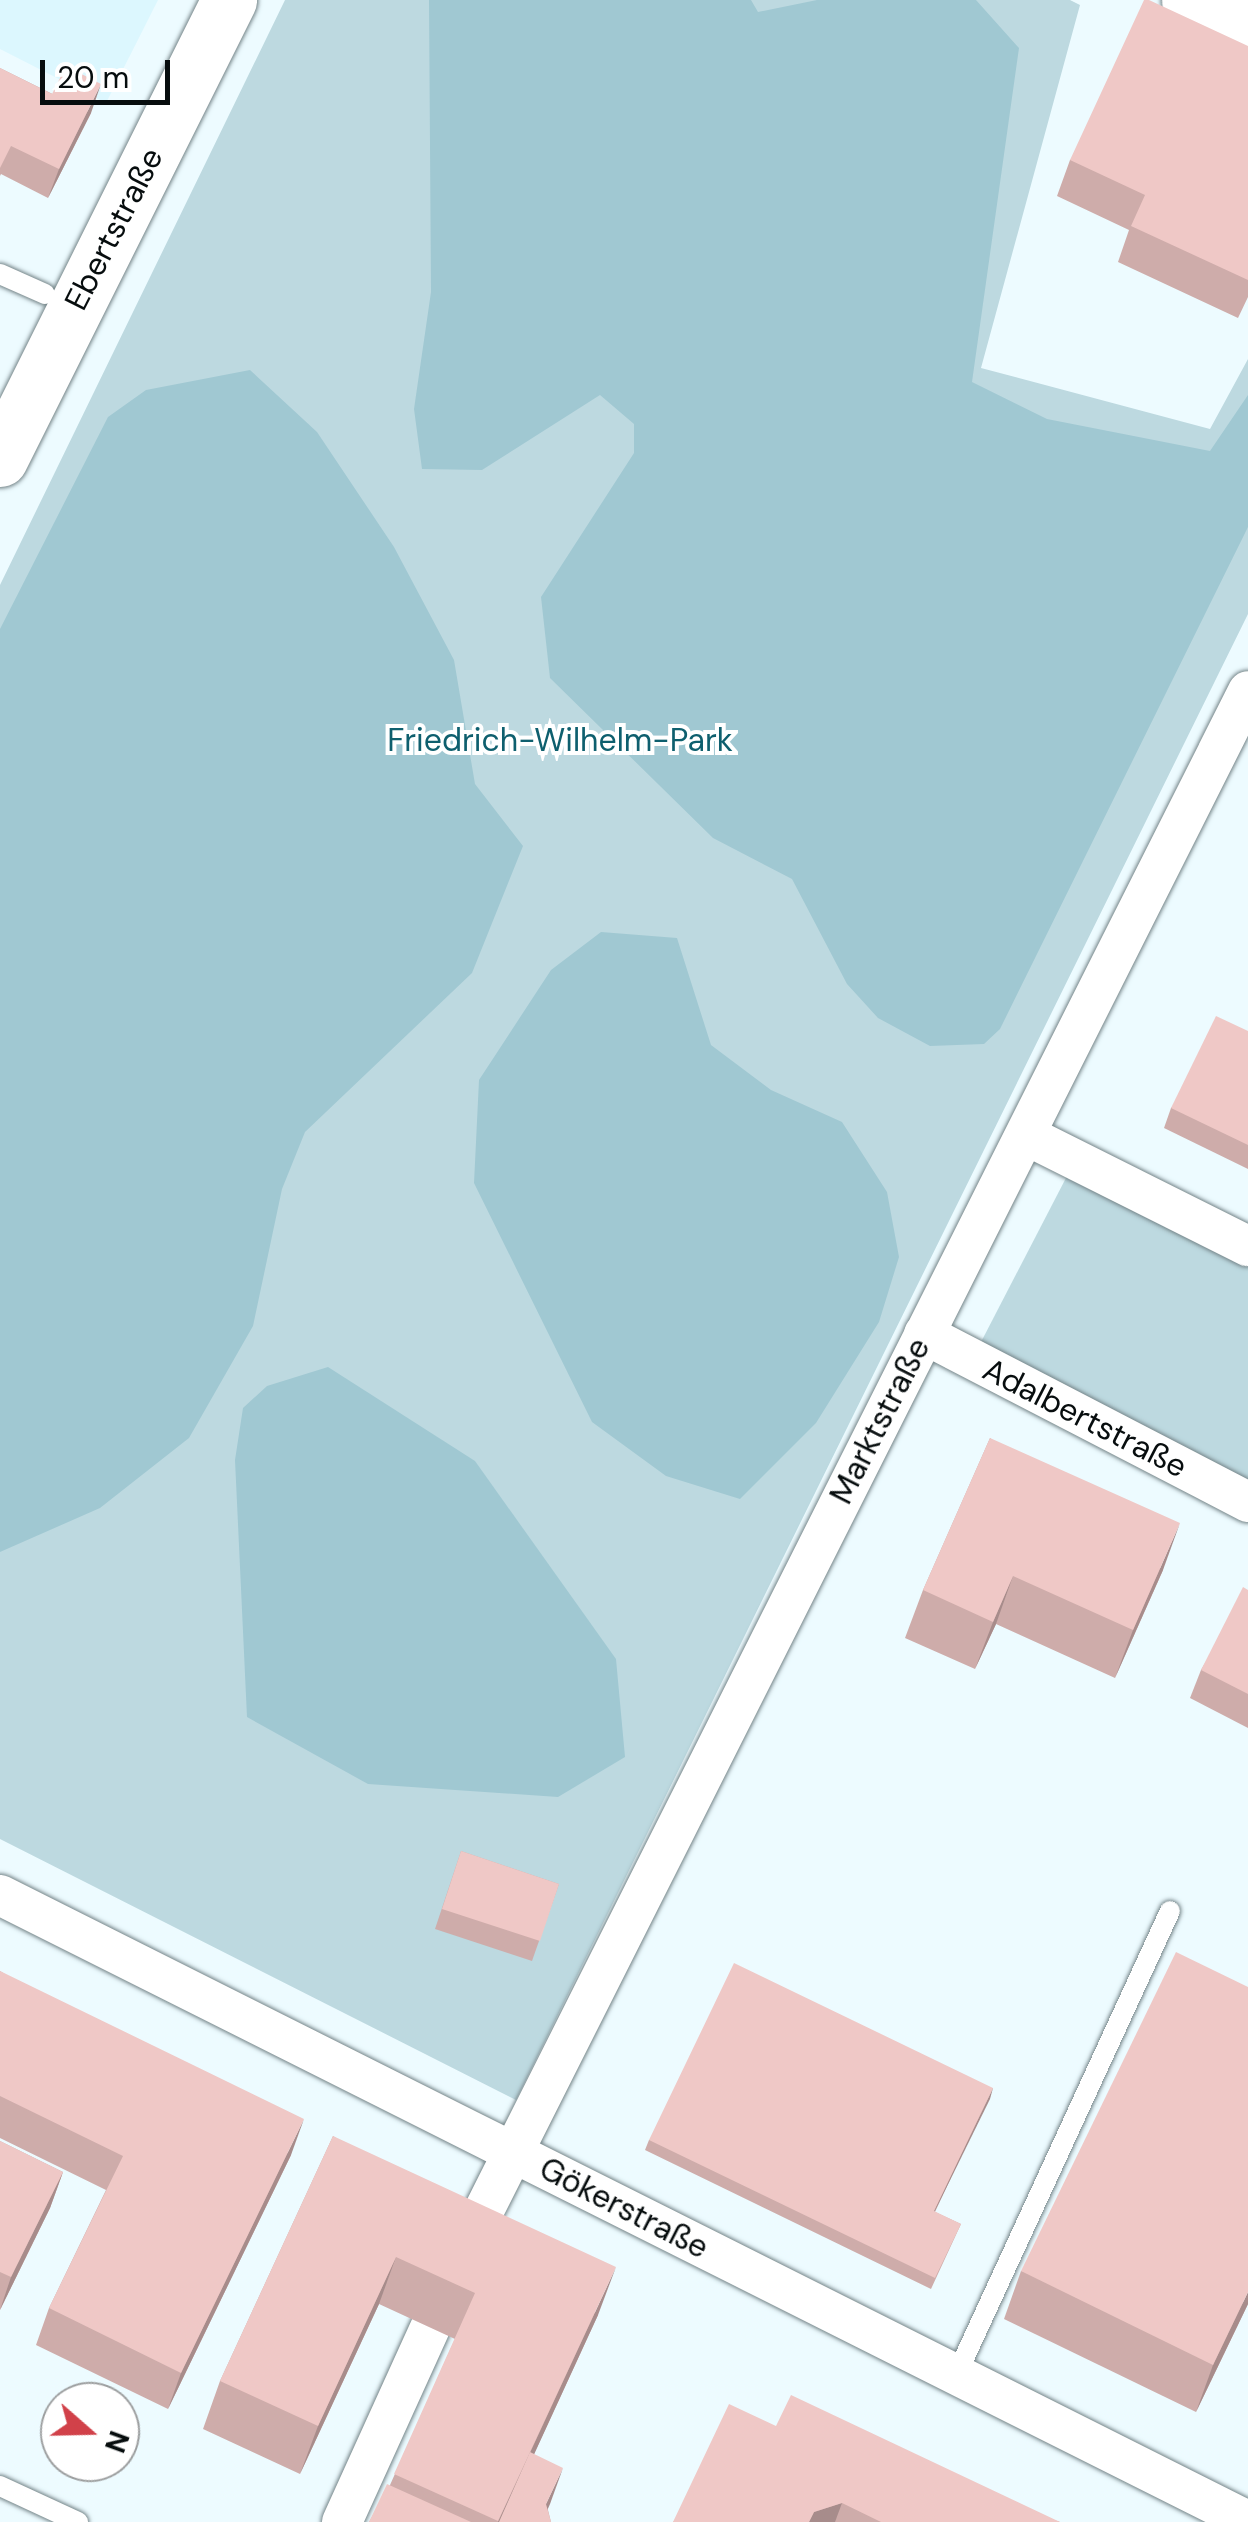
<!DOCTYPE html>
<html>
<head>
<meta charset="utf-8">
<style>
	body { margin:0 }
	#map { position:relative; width:1248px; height:2522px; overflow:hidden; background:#edfbff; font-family:"DM Sans",sans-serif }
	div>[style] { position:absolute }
	.built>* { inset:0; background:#dcf7fe }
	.green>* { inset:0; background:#bdd9e0 }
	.forest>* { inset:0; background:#a0c8d2 }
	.roads { filter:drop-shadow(0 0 2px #748488) drop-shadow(0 0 2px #748488) }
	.lane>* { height:20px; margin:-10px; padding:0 10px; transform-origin:10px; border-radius:10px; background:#fff }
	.street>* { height:40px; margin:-20px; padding:0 20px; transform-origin:20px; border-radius:20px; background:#fff }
	.secondary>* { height:55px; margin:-27.5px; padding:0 27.5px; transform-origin:27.5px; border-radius:27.5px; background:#fff }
	.wall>* { inset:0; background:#ceacaa }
	.shaded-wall>* { inset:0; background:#a78c8b }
	.building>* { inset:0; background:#efc8c6 }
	span { translate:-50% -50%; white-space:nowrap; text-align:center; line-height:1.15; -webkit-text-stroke:8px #fff; paint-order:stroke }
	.street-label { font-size:32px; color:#070d0e }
	.park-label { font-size:32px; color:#0e5f6e }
	.north { position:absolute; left:40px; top:2382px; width:100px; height:100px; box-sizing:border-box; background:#fff; border:2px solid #9c9e9f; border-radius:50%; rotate:110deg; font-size:28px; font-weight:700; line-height:40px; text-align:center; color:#070d0e }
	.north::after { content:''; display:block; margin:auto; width:35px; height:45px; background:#d14149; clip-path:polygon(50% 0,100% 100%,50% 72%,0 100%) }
	.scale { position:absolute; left:40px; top:60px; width:130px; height:45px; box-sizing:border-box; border:5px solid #070d0e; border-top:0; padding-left:12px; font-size:30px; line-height:35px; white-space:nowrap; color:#070d0e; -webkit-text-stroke:8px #fff; paint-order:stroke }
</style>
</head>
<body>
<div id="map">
	<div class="built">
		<i style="clip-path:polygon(0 0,158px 0,106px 103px,0 49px)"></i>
	</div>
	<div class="green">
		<i style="clip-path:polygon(285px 0,1070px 0,1080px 5px,981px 368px,1210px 429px,1248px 359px,1248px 614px,516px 2100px,0 1839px,0 585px)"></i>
		<i style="clip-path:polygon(1067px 1176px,1248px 1266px,1248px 1480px,980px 1344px)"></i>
	</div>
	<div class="forest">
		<i style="clip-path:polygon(429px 0,751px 0,758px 12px,817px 0,976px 0,1019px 48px,972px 382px,1047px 419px,1210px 451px,1248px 395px,1248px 527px,1000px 1029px,984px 1044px,930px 1046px,878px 1018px,847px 984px,792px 879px,713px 838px,550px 678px,541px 597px,634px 453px,634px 424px,600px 395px,482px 470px,422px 469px,414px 409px,431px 292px)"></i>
		<i style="clip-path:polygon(250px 370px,317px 432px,394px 547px,454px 660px,475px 784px,523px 846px,472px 973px,305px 1132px,282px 1189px,253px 1326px,189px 1438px,100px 1508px,0 1552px,0 629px,108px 417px,146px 390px)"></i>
		<i style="clip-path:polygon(601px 932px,677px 938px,711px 1045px,771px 1090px,842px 1122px,887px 1192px,899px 1257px,879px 1322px,816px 1423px,740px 1499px,666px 1476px,592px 1422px,474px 1183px,479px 1080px,551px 970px)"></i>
		<i style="clip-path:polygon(328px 1367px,475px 1461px,616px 1659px,625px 1757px,558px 1797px,368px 1784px,247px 1717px,235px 1460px,243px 1408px,267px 1386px)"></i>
	</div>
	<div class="roads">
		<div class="lane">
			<i style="left:0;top:274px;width:49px;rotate:24deg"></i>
			<i style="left:955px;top:2378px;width:514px;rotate:-65.28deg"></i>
			<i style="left:0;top:2486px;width:86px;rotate:24.8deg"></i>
		</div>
		<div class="street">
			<i style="left:1026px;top:1135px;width:248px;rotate:26.6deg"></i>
			<i style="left:924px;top:1334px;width:365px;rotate:27.4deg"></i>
			<i style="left:0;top:1895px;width:1396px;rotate:26.64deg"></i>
			<i style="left:463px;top:2252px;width:1747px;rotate:-63.3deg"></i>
			<i style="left:342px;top:2522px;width:213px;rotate:-65.6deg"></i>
		</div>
		<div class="secondary">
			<i style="left:1189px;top:0;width:66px;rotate:26.2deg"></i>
			<i style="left:0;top:459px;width:513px;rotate:-63.48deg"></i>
		</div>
	</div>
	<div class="wall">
		<i style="clip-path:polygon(1248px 46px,1248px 297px,1238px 318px,1118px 262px,1129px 230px,1057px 196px,1070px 160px)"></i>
		<i style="clip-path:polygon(0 68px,91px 113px,48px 198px,1px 174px,0 176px)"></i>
		<i style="clip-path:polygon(1248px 1031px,1248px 1169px,1164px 1128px,1171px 1108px)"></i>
		<i style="clip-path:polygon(990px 1438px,1163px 1570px,1115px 1678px,996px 1624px,975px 1669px,905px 1638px,923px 1590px)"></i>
		<i style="clip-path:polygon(1248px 1590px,1248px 1728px,1190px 1698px,1201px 1670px)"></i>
		<i style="clip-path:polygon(461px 1851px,559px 1884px,532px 1961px,435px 1929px)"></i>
		<i style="clip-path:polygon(0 1971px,291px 2155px,168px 2409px,36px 2345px,49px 2308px,106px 2190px,0 2138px)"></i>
		<i style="clip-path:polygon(993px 2088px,935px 2212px,961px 2224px,931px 2289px,645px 2150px,649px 2140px)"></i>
		<i style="clip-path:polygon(333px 2136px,598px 2315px,534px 2454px,551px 2522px,369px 2522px,390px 2485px,455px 2339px,379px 2304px,300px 2474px,203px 2429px,220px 2381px)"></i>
		<i style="clip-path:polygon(0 2141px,63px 2172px,50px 2208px,0 2310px)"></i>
		<i style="clip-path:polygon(1021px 2271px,1248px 2304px,1196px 2412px,1004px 2319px)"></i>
		<i style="clip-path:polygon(776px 2426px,1060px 2522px,673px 2522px)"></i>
	</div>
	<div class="shaded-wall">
		<i style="clip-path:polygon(101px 84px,91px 113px,48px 198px,59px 169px)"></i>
		<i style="clip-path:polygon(1180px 1523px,1163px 1570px,1115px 1678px,1133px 1630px)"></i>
		<i style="clip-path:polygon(1013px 1576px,996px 1624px,975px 1669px,993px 1622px)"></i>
		<i style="clip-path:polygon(993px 2088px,990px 2099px,930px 2221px,934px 2211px)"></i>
		<i style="clip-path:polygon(304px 2119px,291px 2155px,168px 2409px,181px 2373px)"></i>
		<i style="clip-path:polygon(63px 2172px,50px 2208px,0 2310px,11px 2277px)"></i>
		<i style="clip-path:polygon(396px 2257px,379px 2304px,300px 2474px,318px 2426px)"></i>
		<i style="clip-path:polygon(616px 2267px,598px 2315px,503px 2522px,498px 2522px)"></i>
		<i style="clip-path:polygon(1248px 2292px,1248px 2304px,1196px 2412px,1213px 2365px)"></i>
		<i style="clip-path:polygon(563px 2468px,550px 2504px,542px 2522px,546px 2504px)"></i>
		<i style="clip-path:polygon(842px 2503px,835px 2522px,809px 2522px,814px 2512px)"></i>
	</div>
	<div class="building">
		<i style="clip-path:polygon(1144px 0,1149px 0,1248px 46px,1248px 280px,1131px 226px,1145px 195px,1070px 160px)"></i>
		<i style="clip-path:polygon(66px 66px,101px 84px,59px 169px,11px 146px,0 168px,0 68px,52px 94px)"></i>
		<i style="clip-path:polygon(1216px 1016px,1248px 1031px,1248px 1145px,1171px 1108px)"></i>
		<i style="clip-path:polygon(990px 1438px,1180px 1523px,1133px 1630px,1013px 1576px,993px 1622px,923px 1590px)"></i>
		<i style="clip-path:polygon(1243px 1587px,1248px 1590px,1248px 1694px,1201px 1670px)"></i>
		<i style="clip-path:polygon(461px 1851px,559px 1884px,540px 1941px,442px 1909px)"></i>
		<i style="clip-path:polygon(1176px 1952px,1248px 1987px,1248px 2292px,1213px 2365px,1021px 2271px)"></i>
		<i style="clip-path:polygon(734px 1963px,993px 2088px,934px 2211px,961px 2224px,935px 2278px,649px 2140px)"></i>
		<i style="clip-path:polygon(0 1971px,304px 2119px,181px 2373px,49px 2308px,123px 2156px,0 2096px)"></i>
		<i style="clip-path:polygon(333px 2136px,616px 2267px,498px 2521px,394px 2474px,475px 2293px,396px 2257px,318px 2426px,220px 2381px)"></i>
		<i style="clip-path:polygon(0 2141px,63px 2172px,11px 2277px,0 2272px)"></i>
		<i style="clip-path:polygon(791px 2395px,1060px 2522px,881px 2522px,842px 2503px,814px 2512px,809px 2522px,673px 2522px,729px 2404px,776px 2426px)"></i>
		<i style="clip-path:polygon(530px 2452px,563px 2468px,546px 2504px,551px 2522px,499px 2522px)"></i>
		<i style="clip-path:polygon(387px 2484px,471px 2522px,369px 2522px)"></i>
	</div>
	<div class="street-label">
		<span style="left:114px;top:229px;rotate:-63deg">Ebertstraße</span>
		<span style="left:1085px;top:1418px;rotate:27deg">Adalbertstraße</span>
		<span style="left:880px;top:1421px;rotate:-63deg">Marktstraße</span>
		<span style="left:624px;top:2208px;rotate:27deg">Gökerstraße</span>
	</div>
	<div class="park-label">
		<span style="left:560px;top:740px">Friedrich-Wilhelm-Park</span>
	</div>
	<div class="north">N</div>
	<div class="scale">20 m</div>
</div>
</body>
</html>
